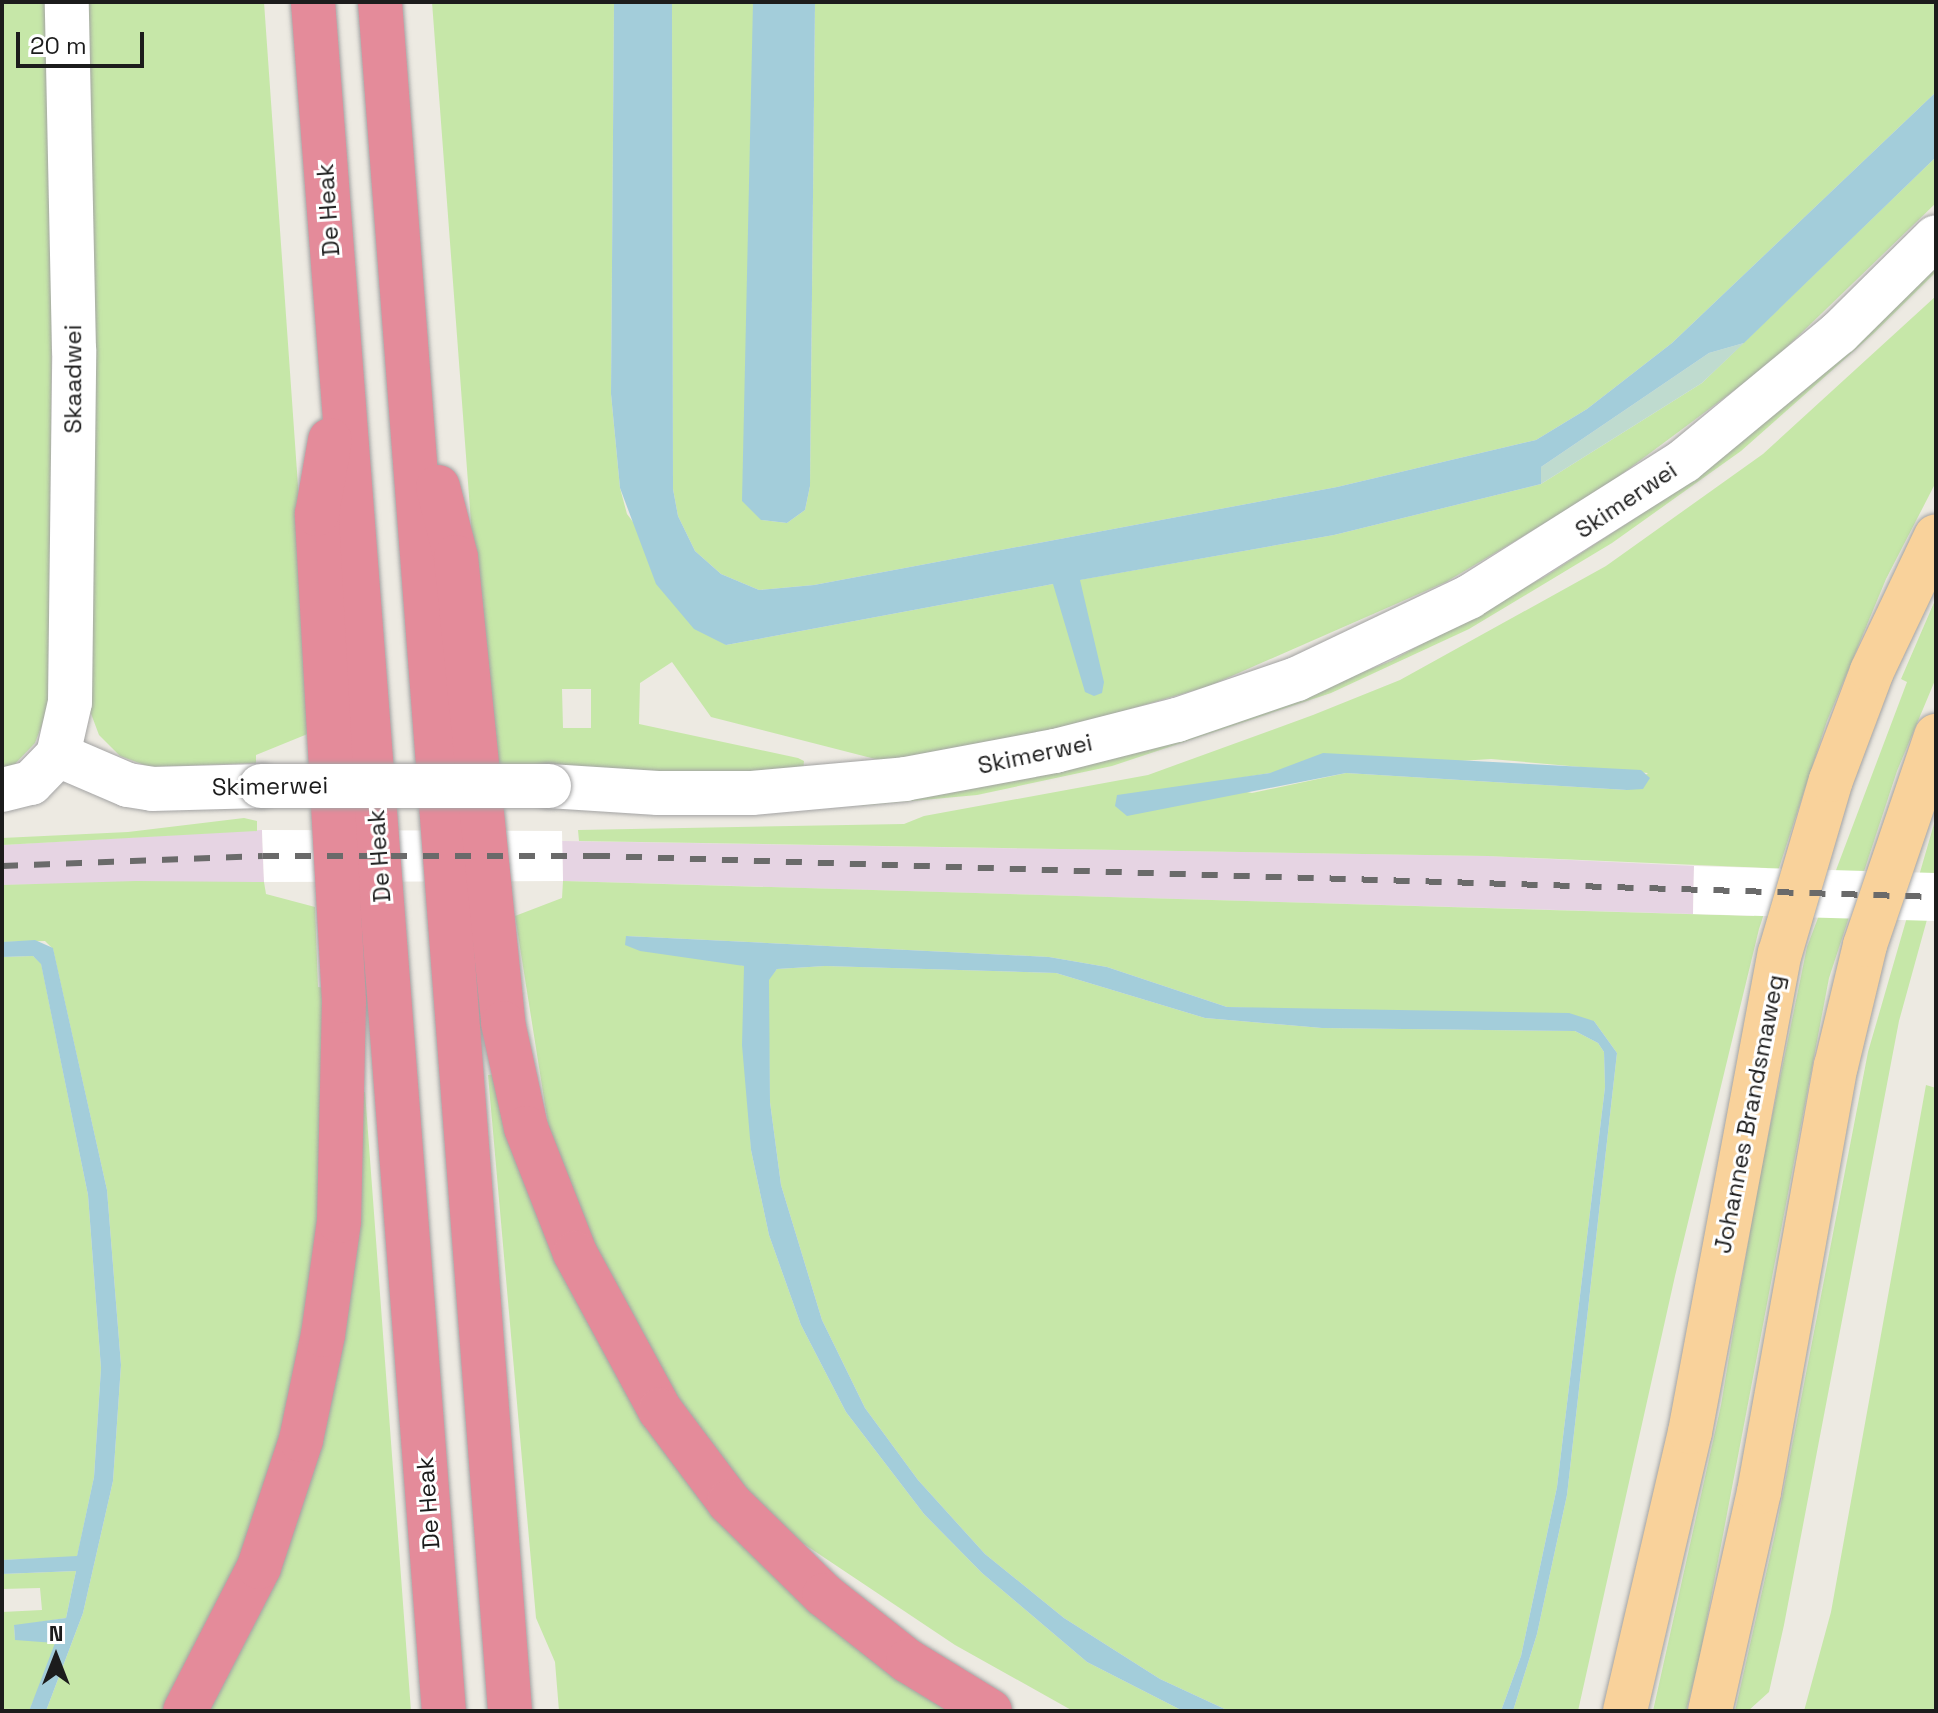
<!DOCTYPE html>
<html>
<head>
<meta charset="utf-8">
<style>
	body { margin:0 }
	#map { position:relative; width:1938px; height:1713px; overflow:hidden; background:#edeae2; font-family:"Space Grotesk",sans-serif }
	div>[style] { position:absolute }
	.industrial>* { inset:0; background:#e6d4e3 }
	.grass>* { inset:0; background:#c6e7a8 }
	.wetland>* { inset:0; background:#bfdbcf }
	.water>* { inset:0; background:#a3cdda }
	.pier>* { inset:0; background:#fff }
	.roads { filter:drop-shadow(0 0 2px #a3a3a3) drop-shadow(0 0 2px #a3a3a3) }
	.minor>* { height:44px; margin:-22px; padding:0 22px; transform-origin:22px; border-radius:22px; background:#fff }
	.major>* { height:44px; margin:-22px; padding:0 22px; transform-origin:22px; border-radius:22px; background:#f9d29b }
	.highway>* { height:44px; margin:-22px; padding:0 22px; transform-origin:22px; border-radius:22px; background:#e48b9a }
	.rail>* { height:6px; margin-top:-3px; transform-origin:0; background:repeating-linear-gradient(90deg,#6a6a6a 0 16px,transparent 0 32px) }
	.bridges { filter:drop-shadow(0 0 2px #a3a3a3) drop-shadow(0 0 2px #a3a3a3) }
	.minor-bridge>* { height:44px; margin:-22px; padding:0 22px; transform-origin:22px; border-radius:22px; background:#fff }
	span { translate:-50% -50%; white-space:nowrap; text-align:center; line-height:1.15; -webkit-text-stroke:6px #fff; paint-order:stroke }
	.street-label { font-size:24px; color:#1c1c1c }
	.frame { position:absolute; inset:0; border:4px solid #1c1c1c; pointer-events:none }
	.north { position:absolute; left:16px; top:1617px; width:80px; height:80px; -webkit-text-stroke:6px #fff; paint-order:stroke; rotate:0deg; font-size:22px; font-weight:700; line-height:32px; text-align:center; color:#1c1c1c }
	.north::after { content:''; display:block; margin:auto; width:28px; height:36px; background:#1c1c1c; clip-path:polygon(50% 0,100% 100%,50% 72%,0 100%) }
	.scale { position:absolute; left:16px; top:32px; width:128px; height:36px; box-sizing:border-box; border:4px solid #1c1c1c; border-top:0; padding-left:10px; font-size:24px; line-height:28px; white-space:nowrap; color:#1c1c1c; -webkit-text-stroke:6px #fff; paint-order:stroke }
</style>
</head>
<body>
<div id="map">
	<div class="industrial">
		<i style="clip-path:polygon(262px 830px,264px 882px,2px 885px,2px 845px)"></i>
		<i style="clip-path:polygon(562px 841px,1488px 856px,1694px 866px,1693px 914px,563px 881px)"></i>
	</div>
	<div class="grass">
		<i style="clip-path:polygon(2px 2px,48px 2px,52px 277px,49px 707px,35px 743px,11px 768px,2px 770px)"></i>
		<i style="clip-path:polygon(87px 2px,264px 2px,298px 486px,310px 733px,256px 755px,256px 763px,150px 767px,120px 756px,99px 735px,90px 711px)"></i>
		<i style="clip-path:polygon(evenodd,432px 2px,614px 2px,611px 394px,620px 488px,627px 514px,726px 645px,1053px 584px,1079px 589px,1079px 580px,1334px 535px,1541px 484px,1702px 383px,1936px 157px,1936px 203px,1767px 366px,1599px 491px,1446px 582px,1209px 686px,1048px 733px,887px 762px,711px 717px,672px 662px,640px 683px,639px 724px,798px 758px,804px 761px,803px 771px,735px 774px,497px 766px,472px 536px,432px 2px,562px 689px,591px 689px,591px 728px,563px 728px,562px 689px)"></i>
		<i style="clip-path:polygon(672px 2px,753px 2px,761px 520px,787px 523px,805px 510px,810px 486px,815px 2px,1936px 2px,1936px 92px,1672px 343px,1587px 409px,1536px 440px,1337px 487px,814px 585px,759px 590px,721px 574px,695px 551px,678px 516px,673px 489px)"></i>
		<i style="clip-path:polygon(1936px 265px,1936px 272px,1873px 334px,1741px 451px,1612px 543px,1469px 629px,1331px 693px,1112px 766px,977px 795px,858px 806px,1045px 775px,1328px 686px,1391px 661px,1546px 576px,1677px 491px,1819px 376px)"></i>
		<i style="clip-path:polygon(evenodd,1936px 296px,1936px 482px,1886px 579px,1827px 721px,1759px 929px,1675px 1276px,1578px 1711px,1513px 1711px,1537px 1634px,1567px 1495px,1617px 1053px,1594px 1021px,1227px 1007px,1107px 967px,1049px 957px,626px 936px,744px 966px,751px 1150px,769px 1235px,801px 1325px,846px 1412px,924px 1514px,982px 1573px,1087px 1662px,1183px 1711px,1073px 1711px,955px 1645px,768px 1520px,639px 1348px,582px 1233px,549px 1130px,515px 916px,562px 898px,563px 881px,1754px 916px,1767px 868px,1488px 856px,579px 841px,578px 830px,904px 824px,924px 816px,1148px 775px,1313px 715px,1400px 680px,1606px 566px,1763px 454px,1936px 296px,1491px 759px,1648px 773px,1627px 790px,1346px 773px,1252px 793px,1202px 784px,1270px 773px,1491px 759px)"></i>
		<i style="clip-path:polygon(1936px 598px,1936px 678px,1897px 771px,1829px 978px,1699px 1661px,1686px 1711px,1653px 1711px,1721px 1405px,1756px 1195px,1807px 947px,1907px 682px,1901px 679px)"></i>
		<i style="clip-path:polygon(1936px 817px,1936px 887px,1899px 1021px,1784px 1625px,1769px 1692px,1748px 1711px,1735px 1711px,1775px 1534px,1868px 1052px)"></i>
		<i style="clip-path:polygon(244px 818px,257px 821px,257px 831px,2px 845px,2px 838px,128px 832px)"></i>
		<i style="clip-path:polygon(136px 881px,264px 882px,266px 894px,315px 907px,318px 987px,326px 988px,329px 1133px,302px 1354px,254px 1527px,168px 1711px,46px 1711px,83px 1613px,113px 1481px,121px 1365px,107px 1190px,53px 949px,45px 941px,2px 942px,2px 885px)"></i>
		<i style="clip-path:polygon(33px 956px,41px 963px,88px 1195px,101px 1368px,94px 1477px,77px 1557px,2px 1560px,2px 957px)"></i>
		<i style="clip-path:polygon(825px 966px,1056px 973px,1205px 1018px,1322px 1028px,1575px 1031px,1598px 1043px,1604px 1052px,1605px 1087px,1557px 1487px,1521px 1656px,1501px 1711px,1229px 1711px,1160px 1679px,1064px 1618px,985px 1554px,918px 1480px,865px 1408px,822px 1320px,781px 1185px,770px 1102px,768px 980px,777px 969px)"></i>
		<i style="clip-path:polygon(498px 1074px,627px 1393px,959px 1711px,559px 1711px,555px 1662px,536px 1618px,488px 1075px)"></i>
		<i style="clip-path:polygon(1926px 1085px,1936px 1088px,1936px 1711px,1804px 1711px,1831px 1612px)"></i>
		<i style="clip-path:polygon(365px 1092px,411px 1711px,205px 1711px,255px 1609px,360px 1093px)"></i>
		<i style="clip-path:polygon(76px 1571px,66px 1618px,14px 1626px,15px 1639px,52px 1640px,56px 1647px,29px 1711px,2px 1711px,2px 1612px,42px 1610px,40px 1588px,2px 1589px,2px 1574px)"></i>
	</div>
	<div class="wetland">
		<i style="clip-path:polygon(1744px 343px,1702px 383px,1541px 484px,1541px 467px,1709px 353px)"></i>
	</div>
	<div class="water">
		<i style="clip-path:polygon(614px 2px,672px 2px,673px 489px,678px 516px,695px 551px,721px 574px,759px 590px,814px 585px,1337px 487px,1536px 440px,1587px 409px,1672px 343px,1936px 92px,1936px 157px,1744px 343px,1709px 353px,1541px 467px,1541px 484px,1334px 535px,1080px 580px,1104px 682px,1102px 693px,1094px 696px,1085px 692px,1053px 584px,726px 645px,694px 629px,656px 584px,620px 488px,611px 394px)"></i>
		<i style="clip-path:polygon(753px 2px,815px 2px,810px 486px,805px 510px,787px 523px,761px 520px,742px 501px)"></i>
		<i style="clip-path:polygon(1323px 753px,1641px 770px,1650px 778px,1643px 789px,1627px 790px,1346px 773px,1127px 816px,1115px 806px,1117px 795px,1270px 773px)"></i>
		<i style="clip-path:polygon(626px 936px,1049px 957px,1107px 967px,1227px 1007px,1569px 1013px,1594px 1021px,1617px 1053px,1567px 1495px,1537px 1634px,1513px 1711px,1501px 1711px,1521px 1656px,1557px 1487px,1605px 1087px,1604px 1052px,1598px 1043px,1575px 1031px,1322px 1028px,1205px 1018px,1056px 973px,825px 966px,777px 969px,769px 980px,770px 1102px,781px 1185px,822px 1320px,865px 1408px,918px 1480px,985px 1554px,1064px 1618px,1160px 1679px,1229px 1711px,1183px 1711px,1087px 1662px,982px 1573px,924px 1514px,846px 1412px,801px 1325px,769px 1235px,751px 1150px,742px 1045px,744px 966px,640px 951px,625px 945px)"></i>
		<i style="clip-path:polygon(35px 940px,53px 948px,107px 1190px,121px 1365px,113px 1481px,83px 1613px,46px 1711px,29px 1711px,55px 1643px,15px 1640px,14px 1625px,66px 1618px,76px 1571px,2px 1574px,2px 1560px,77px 1556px,94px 1477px,101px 1368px,88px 1195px,41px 964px,33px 956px,2px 957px,2px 942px)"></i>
	</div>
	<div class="pier">
		<i style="clip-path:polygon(262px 830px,562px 831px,563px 881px,264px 882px)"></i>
		<i style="clip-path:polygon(1694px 866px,1936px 873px,1936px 921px,1693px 914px)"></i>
	</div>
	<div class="roads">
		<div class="minor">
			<i style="left:58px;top:755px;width:54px;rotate:-77.2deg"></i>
			<i style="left:70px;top:702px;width:352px;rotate:-89.3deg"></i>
			<i style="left:74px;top:350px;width:348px;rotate:-91.2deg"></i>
			<i style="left:549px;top:786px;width:109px;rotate:3.7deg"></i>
			<i style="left:658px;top:793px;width:94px"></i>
			<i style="left:752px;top:793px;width:154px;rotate:-5.2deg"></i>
			<i style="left:905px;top:779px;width:153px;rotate:-10.6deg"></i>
			<i style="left:1055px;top:751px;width:126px;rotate:-14.3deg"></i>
			<i style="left:1177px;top:720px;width:127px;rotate:-18.9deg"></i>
			<i style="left:1297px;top:679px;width:191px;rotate:-25.5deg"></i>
			<i style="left:1469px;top:597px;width:254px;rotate:-32.3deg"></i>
			<i style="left:1684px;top:461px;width:201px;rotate:-39.6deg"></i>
			<i style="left:1839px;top:333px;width:136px;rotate:-44.7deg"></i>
			<i style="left:2px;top:790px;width:30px;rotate:-14deg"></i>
			<i style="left:31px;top:783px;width:39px;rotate:-46deg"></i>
			<i style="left:58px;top:755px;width:76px;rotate:23.2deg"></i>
			<i style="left:128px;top:785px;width:24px;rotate:9deg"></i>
			<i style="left:152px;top:789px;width:109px;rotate:-1.6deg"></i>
		</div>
		<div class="major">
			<i style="left:1625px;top:1711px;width:286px;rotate:-76.9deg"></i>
			<i style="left:1690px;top:1432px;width:487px;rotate:-79.4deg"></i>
			<i style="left:1780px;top:953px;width:180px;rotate:-73.6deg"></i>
			<i style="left:1831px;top:780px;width:116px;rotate:-69.4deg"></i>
			<i style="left:1872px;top:671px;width:149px;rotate:-64.6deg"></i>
			<i style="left:1710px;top:1711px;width:224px;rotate:-77.4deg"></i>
			<i style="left:1759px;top:1492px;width:433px;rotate:-79.8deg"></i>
			<i style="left:1836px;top:1066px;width:124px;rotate:-76.5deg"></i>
			<i style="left:1865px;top:945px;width:221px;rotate:-71.2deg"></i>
		</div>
		<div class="highway">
			<i style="left:313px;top:2px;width:1714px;rotate:85.62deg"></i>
			<i style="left:380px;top:2px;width:1714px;rotate:85.65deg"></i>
			<i style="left:438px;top:487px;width:72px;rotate:75.6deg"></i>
			<i style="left:456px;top:557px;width:468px;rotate:84.2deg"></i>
			<i style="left:503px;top:1023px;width:107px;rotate:77.6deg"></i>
			<i style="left:526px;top:1128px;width:134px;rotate:68.6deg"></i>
			<i style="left:575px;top:1253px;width:179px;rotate:61.6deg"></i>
			<i style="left:660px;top:1410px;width:115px;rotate:53.1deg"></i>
			<i style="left:729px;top:1502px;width:133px;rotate:44.4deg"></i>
			<i style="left:824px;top:1595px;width:107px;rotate:38.2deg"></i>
			<i style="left:908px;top:1661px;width:96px;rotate:31.4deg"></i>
			<i style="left:185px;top:1711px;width:162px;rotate:-62.8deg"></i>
			<i style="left:259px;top:1567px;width:134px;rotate:-71.7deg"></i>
			<i style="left:301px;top:1440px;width:107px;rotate:-78.2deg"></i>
			<i style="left:323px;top:1335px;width:115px;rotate:-82deg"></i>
			<i style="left:339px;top:1221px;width:220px;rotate:-88.7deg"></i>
			<i style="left:344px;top:1001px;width:488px;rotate:-93.2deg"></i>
			<i style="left:317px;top:514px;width:75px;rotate:-80deg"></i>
		</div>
	</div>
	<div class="rail">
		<i style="left:2px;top:866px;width:261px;rotate:-2.2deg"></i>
		<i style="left:263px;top:856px;width:331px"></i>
		<i style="left:594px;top:856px;width:1343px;rotate:1.75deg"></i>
	</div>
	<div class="bridges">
		<div class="minor-bridge">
			<i style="left:261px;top:786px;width:288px"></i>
		</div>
	</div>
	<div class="street-label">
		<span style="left:328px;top:210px;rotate:-94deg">De Heak</span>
		<span style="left:73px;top:379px;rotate:-90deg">Skaadwei</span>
		<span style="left:1626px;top:500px;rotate:-34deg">Skimerwei</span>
		<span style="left:1035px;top:754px;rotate:-12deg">Skimerwei</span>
		<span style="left:270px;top:786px;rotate:-1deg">Skimerwei</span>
		<span style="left:379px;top:856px;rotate:-94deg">De Heak</span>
		<span style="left:1749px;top:1114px;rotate:-79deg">Johannes Brandsmaweg</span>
		<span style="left:428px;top:1503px;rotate:-94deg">De Heak</span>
	</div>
	<div class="frame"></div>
	<div class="north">N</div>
	<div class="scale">20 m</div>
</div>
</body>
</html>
